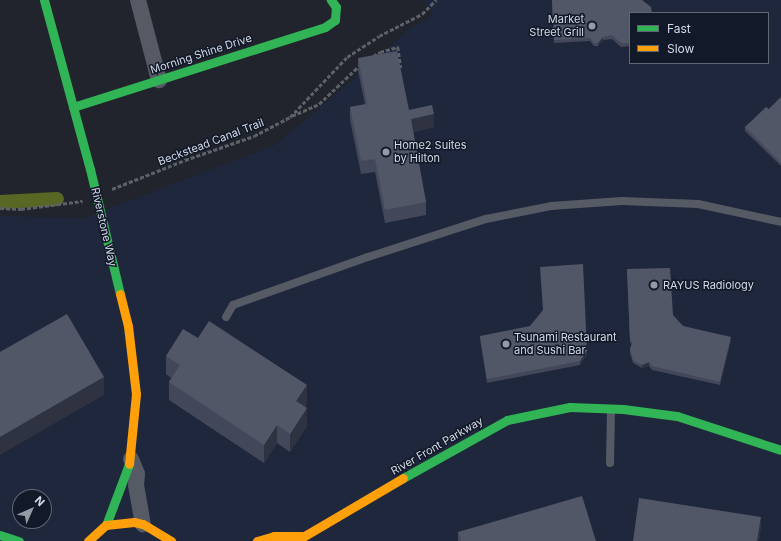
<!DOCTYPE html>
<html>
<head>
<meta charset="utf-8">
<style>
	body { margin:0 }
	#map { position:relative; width:781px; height:541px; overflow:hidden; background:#21242d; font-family:Inter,sans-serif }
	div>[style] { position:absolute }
	.built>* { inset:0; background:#1f273d }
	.canal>* { height:14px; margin:-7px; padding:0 7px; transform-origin:7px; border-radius:7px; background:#586723 }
	.path>* { height:2.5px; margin-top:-1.25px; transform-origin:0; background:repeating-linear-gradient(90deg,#5c6068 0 4px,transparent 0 6px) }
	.lane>* { height:8px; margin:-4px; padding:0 4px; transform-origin:4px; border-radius:4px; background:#565a65 }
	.street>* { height:16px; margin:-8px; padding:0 8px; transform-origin:8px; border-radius:8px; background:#565a65 }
	.fast>* { height:9px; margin:-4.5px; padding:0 4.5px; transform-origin:4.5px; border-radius:4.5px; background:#30b455 }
	.slow>* { height:9px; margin:-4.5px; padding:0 4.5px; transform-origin:4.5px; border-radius:4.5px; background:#ff9f0a }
	.wall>* { inset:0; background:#424759 }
	.shaded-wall>* { inset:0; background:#2e3241 }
	.building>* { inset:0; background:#525768 }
	.dots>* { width:11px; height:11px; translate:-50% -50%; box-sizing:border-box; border:2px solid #121929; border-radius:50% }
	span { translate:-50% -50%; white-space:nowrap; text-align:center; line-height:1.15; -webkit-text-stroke:3px #121929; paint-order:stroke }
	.poi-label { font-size:11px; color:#d4d9e5 }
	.right { translate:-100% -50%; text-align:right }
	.left { translate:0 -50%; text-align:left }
	.street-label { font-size:11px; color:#d4d9e5 }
	.legend { position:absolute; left:629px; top:12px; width:140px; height:52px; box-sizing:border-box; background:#121929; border:1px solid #606674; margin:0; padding:5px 7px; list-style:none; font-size:12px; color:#d4d9e5 }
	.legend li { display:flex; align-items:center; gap:8px; height:20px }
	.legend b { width:20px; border:1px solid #606674 }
	.north { position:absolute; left:12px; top:489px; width:40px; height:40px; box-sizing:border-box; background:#121929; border:1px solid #606674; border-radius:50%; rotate:45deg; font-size:11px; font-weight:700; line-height:16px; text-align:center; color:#d4d9e5 }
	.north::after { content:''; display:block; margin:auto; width:14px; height:18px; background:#959aa5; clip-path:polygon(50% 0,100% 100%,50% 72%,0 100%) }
</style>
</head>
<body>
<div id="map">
	<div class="built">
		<i style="clip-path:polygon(evenodd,424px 0,781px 0,781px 541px,0 541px,0 216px,84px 218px,275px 145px,349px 83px,408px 30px,433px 15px,424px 0,630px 13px,768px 13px,768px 63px,630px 63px,630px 13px,424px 0,20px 497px,44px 497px,44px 521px,20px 521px,20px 497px)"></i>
	</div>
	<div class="canal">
		<i style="left:0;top:202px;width:57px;rotate:-3deg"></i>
	</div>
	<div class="path">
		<i style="left:373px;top:56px;width:8px;rotate:-30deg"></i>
		<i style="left:380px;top:52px;width:19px;rotate:-16deg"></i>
		<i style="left:398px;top:47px;width:21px;rotate:82deg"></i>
		<i style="left:292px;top:116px;width:30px;rotate:-24deg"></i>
		<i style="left:319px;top:104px;width:58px;rotate:-43.6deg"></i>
		<i style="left:112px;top:189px;width:79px;rotate:-21.7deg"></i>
		<i style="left:185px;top:160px;width:73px;rotate:-19.2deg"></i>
		<i style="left:254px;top:136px;width:41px;rotate:-27.8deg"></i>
		<i style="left:290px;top:117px;width:83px;rotate:-46.5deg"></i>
		<i style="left:347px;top:57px;width:38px;rotate:-33deg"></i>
		<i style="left:379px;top:36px;width:48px;rotate:-27.1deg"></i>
		<i style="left:422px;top:14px;width:20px;rotate:-45deg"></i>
		<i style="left:0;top:208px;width:21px;rotate:3deg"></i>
		<i style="left:21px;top:209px;width:62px;rotate:-7.5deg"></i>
	</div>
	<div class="lane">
		<i style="left:226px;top:317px;width:14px;rotate:-60deg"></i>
		<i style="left:233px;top:305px;width:143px;rotate:-19.6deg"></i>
		<i style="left:368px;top:257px;width:124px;rotate:-17.9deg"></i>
		<i style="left:486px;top:219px;width:66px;rotate:-11.3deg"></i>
		<i style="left:551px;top:206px;width:71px;rotate:-4deg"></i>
		<i style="left:622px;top:201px;width:76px;rotate:2.3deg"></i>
		<i style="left:698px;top:204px;width:85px;rotate:12.2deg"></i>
		<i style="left:610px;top:463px;width:54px;rotate:-88.9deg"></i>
	</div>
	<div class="street">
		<i style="left:138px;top:0;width:83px;rotate:75.3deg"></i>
		<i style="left:131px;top:459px;width:16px;rotate:68deg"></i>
		<i style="left:137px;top:474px;width:11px;rotate:95deg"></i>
		<i style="left:136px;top:485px;width:40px;rotate:80deg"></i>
	</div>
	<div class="fast">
		<i style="left:44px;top:0;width:175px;rotate:74.8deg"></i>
		<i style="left:90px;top:169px;width:129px;rotate:76.5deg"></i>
		<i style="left:73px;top:107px;width:264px;rotate:-17.6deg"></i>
		<i style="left:325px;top:27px;width:12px;rotate:-35deg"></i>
		<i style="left:335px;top:20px;width:13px;rotate:-86deg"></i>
		<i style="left:336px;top:7px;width:9px;rotate:-126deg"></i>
		<i style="left:403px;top:478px;width:119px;rotate:-29.1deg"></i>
		<i style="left:507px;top:420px;width:64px;rotate:-11.7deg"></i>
		<i style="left:570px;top:407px;width:53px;rotate:2.2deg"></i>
		<i style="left:623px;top:409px;width:54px;rotate:7.4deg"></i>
		<i style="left:677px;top:416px;width:109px;rotate:18.1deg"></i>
		<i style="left:106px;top:525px;width:65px;rotate:-69.3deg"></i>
		<i style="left:0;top:535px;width:20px;rotate:18deg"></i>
	</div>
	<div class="slow">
		<i style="left:120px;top:294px;width:33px;rotate:76deg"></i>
		<i style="left:128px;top:326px;width:68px;rotate:83.3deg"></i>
		<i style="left:136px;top:394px;width:70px;rotate:95.7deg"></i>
		<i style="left:88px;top:541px;width:24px;rotate:-42deg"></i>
		<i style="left:106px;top:525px;width:28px;rotate:-6deg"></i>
		<i style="left:134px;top:522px;width:9px;rotate:13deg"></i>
		<i style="left:143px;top:524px;width:33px;rotate:31deg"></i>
		<i style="left:257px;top:541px;width:18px;rotate:-16deg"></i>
		<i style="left:274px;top:536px;width:27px"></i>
		<i style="left:296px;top:541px;width:124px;rotate:-30.5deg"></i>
	</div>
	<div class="wall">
		<i style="clip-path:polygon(552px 0,630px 13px,630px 46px,621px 47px,612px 39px,603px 40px,598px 46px,594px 46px,590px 41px,554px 43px)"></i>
		<i style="clip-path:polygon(358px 58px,409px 110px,434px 127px,413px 132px,426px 202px,426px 215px,385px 223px,375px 172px,361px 174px,350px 120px,350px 107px,365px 104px,358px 71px)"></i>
		<i style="clip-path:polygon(781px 97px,781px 166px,745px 131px,745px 127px,769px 109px)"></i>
		<i style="clip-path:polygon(627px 269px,683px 326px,731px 340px,720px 385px,652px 370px,649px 366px,642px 368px,633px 363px,630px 353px,630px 349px,632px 345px,630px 342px)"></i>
		<i style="clip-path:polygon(480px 336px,587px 354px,580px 365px,487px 383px,480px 339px)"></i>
		<i style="clip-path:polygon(198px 338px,307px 403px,305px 407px,307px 426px,290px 452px,277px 443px,264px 463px,169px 400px,169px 382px,171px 378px,166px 374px,166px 356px)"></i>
		<i style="clip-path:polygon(458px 532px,596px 541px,458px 541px)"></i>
	</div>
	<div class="shaded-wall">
		<i style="clip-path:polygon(603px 37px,603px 40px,598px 46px,598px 43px)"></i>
		<i style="clip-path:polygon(434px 114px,434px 127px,411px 132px,411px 119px)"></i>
		<i style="clip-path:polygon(731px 337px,731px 340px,720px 385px,720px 382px)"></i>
		<i style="clip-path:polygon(587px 351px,587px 354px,580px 365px,580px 361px)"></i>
		<i style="clip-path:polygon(649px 362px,649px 366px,642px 368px,642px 365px)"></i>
		<i style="clip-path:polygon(104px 377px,104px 395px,0 455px,0 437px)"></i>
		<i style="clip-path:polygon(307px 385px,307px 403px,296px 420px,296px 401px)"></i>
		<i style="clip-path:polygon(307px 408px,307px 426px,290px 452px,290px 434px)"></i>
		<i style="clip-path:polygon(277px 425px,277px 443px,264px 463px,264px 445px)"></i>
		<i style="clip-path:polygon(761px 517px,761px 530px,759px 541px,757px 541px)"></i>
	</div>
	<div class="building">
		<i style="clip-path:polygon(552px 0,642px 0,651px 7px,652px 13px,630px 13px,630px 43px,621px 43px,612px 35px,603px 37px,598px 43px,594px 43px,590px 38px,554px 40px)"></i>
		<i style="clip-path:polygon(397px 51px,409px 110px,432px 105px,434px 114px,411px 119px,426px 202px,385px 210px,375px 159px,361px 161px,350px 107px,367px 104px,358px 58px)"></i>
		<i style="clip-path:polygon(781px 97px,781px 163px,745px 127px,766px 107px,769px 109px)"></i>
		<i style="clip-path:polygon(583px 264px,587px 351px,580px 361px,487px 379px,480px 336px,530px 326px,543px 310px,540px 267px)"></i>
		<i style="clip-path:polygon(670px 268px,673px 315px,683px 326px,731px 337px,720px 382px,652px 366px,649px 362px,642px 365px,633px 360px,630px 349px,632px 343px,630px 339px,627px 269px)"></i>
		<i style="clip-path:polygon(67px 314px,104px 377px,0 437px,0 352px)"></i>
		<i style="clip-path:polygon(209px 321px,307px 385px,296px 401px,307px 408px,290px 434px,277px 425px,264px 445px,169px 382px,180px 365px,166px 356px,183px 329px,198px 338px)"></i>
		<i style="clip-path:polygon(582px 496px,596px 541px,461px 541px,458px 532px)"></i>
		<i style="clip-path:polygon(639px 498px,761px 517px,757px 541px,633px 541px)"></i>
	</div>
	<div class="dots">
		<i style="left:592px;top:26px;background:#959aa5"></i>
		<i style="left:386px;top:152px;background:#959aa5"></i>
		<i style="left:654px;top:285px;background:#959aa5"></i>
		<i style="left:506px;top:344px;background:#959aa5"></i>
	</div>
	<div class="poi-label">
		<span class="right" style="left:584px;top:26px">Market<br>Street Grill</span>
		<span class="left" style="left:394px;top:152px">Home2 Suites<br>by Hilton</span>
		<span class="left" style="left:663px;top:285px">RAYUS Radiology</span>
		<span class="left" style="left:514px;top:344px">Tsunami Restaurant<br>and Sushi Bar</span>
	</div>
	<div class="street-label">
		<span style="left:201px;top:54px;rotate:-18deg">Morning Shine Drive</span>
		<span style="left:211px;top:142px;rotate:-21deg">Beckstead Canal Trail</span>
		<span style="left:104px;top:227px;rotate:77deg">Riverstone Way</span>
		<span style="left:437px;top:446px;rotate:-30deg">River Front Parkway</span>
	</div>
	<ul class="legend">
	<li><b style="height:5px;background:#30b455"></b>Fast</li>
	<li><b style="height:5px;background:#ff9f0a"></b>Slow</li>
	</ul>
	<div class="north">N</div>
</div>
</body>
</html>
